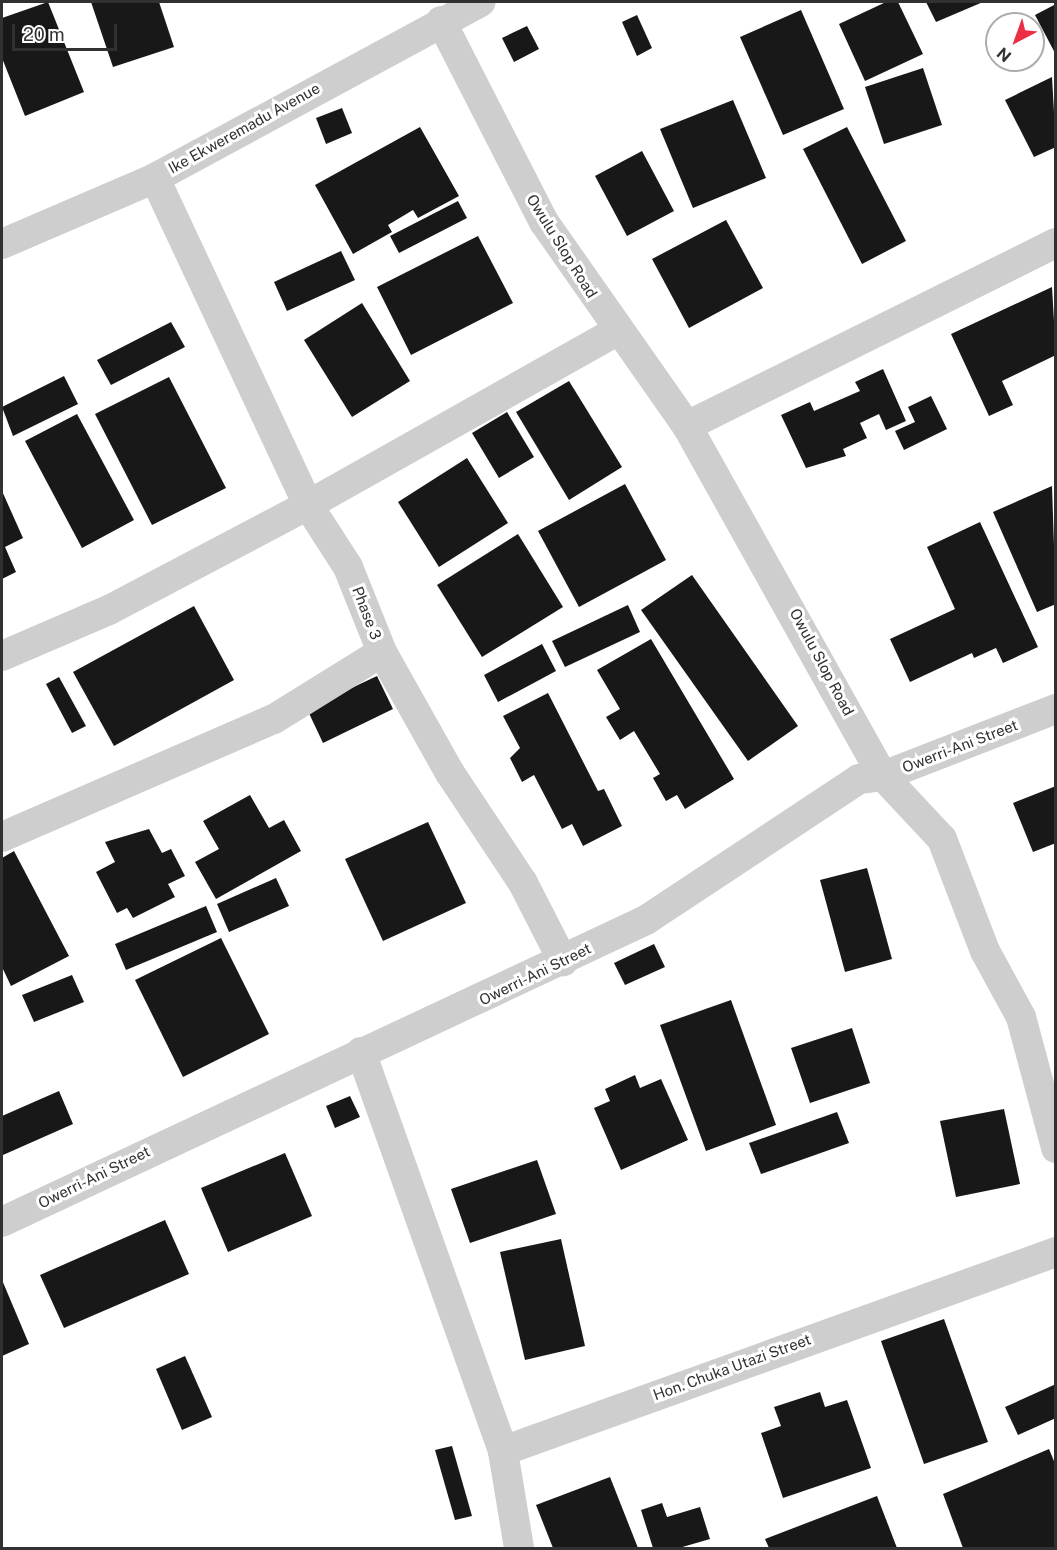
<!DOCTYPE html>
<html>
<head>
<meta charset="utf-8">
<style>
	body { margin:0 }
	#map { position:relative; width:1057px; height:1550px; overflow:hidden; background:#fff; font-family:"Public Sans",sans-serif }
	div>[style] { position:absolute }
	.building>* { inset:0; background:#181818 }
	.minor>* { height:30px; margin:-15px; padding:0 15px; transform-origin:15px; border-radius:15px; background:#cecece }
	span { translate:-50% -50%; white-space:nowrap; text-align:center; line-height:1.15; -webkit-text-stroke:6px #fff; paint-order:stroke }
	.street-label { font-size:15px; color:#313131 }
	.frame { position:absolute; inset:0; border:3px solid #313131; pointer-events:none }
	.north { position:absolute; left:985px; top:12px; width:60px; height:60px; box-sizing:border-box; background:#fff; border:2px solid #adadad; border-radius:50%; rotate:221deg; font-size:16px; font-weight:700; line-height:24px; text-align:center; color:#313131 }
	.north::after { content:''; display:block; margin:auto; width:21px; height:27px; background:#ec2e44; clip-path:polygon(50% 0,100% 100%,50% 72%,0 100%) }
	.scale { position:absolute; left:12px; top:24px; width:105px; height:27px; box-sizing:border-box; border:3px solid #313131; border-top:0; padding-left:8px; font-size:18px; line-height:21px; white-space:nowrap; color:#313131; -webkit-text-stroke:4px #fff; paint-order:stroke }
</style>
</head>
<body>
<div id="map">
	<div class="building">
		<i style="clip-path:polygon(48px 2px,84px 92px,25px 116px,2px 58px,2px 18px)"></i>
		<i style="clip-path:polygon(91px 2px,159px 2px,174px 47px,113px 67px)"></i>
		<i style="clip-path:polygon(886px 2px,898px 2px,923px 54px,865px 81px,839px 24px)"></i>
		<i style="clip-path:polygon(926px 2px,983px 2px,936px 22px)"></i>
		<i style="clip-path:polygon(1056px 4px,1056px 55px,1035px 15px)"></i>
		<i style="clip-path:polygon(801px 10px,844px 109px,783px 135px,740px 37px)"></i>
		<i style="clip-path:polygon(637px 15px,652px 48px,637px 56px,622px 22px)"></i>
		<i style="clip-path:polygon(527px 26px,539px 49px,514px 62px,502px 38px)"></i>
		<i style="clip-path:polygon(923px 68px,942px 125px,884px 144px,865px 87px)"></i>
		<i style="clip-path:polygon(1052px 77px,1056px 147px,1034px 157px,1005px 100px)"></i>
		<i style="clip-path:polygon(733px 100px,766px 178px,693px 208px,660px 129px)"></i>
		<i style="clip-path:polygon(342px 108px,352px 133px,326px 144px,316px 118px)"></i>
		<i style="clip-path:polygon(420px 127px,459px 196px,418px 218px,413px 210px,388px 225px,392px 232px,353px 254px,315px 185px)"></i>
		<i style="clip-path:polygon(847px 127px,906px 241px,862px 264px,803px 149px)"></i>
		<i style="clip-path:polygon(642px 151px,674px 211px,627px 236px,595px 176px)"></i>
		<i style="clip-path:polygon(458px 201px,467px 218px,399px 253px,390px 236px)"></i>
		<i style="clip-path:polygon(726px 220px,763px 288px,689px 328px,652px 259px)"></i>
		<i style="clip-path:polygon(478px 236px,513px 303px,411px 355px,377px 287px)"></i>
		<i style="clip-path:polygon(341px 251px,355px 280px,287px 311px,274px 282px)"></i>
		<i style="clip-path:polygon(1052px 287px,1056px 355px,1002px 381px,1013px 405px,989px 416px,951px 334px)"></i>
		<i style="clip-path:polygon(362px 303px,410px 381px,352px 417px,304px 340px)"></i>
		<i style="clip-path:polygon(171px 322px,185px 347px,111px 385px,97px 360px)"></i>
		<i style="clip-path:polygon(883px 369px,906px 421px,886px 430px,879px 414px,860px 423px,867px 438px,843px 449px,846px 456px,806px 468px,781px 415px,810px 402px,814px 411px,860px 391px,855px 382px)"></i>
		<i style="clip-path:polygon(64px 376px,78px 404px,13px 436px,2px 407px)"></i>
		<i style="clip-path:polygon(169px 377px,226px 488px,152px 525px,95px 414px)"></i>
		<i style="clip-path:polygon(569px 381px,622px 467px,569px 500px,516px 412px)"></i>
		<i style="clip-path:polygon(931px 396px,947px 429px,904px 450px,895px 431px,915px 422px,908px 407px)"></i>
		<i style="clip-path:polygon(507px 412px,534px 457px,499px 478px,472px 433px)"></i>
		<i style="clip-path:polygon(77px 414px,134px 520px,82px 548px,25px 441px)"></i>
		<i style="clip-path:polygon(467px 458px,508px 523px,439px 567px,398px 502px)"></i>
		<i style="clip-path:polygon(625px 484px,666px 560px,579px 607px,538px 531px)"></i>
		<i style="clip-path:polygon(1052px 486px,1056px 604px,1037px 612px,993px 512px)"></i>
		<i style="clip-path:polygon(2px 491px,23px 538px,5px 547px,16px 572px,2px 579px)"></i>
		<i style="clip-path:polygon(980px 522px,1038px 647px,1003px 663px,996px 648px,974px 658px,972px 653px,910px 682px,890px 639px,955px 609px,927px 547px)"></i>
		<i style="clip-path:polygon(518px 534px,563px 607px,482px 657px,437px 585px)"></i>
		<i style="clip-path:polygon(692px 575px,798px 726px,748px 761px,641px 610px)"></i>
		<i style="clip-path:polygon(628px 605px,640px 632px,565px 667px,552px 641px)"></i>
		<i style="clip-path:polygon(194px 606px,234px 680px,114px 746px,73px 672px)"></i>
		<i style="clip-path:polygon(651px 639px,734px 779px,685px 809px,677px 795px,666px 801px,653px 778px,660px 774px,634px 731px,620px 740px,606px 717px,620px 709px,597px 670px)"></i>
		<i style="clip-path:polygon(542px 644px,556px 671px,498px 702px,484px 675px)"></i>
		<i style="clip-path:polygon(377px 676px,393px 709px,323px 743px,307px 709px)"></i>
		<i style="clip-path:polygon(59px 677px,86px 726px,72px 733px,46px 684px)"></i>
		<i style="clip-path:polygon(548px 693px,598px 791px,604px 789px,622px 826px,583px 846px,572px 824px,562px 829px,534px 775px,522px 782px,510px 758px,520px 748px,503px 716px)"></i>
		<i style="clip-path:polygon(1056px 786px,1056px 843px,1033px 852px,1013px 803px)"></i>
		<i style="clip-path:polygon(250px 795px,269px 828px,284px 820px,301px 851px,216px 899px,195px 862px,219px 849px,203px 821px)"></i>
		<i style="clip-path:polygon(428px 822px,466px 903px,383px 941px,345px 859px)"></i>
		<i style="clip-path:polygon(149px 829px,162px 853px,171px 849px,185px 876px,168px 884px,175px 897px,133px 918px,127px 908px,117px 913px,96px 872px,115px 862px,105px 842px)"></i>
		<i style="clip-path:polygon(14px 851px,69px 956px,11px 986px,2px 967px,2px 858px)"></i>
		<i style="clip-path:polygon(867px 868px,892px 959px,845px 972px,820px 880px)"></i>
		<i style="clip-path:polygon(276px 878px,289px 906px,229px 932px,217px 904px)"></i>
		<i style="clip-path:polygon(206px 906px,217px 932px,126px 970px,115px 944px)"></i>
		<i style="clip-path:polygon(221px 938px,269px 1034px,183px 1077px,135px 980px)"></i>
		<i style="clip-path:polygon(654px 944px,665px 967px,625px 985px,614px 963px)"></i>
		<i style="clip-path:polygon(72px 975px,84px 1002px,34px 1022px,22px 995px)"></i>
		<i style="clip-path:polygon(731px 1000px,776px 1125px,706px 1151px,660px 1025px)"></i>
		<i style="clip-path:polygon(852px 1028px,870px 1083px,810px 1103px,791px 1048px)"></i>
		<i style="clip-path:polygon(635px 1075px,640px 1088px,661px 1079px,688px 1140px,621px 1170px,594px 1108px,610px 1101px,605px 1089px)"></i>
		<i style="clip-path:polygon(59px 1091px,73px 1124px,3px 1155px,2px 1116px)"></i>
		<i style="clip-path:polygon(350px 1096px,360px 1117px,335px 1128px,326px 1106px)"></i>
		<i style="clip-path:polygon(1004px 1109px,1020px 1184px,956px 1197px,940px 1121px)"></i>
		<i style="clip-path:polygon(837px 1112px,849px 1143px,761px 1174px,749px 1143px)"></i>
		<i style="clip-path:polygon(285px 1153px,312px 1216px,228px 1252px,201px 1188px)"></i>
		<i style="clip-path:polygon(537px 1160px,556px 1214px,470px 1243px,451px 1189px)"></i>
		<i style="clip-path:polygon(165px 1220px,189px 1274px,64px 1328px,40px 1275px)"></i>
		<i style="clip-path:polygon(561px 1239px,585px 1346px,525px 1360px,500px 1252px)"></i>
		<i style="clip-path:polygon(2px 1280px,29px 1344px,2px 1356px)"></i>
		<i style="clip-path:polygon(944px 1319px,988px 1442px,924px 1464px,881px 1341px)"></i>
		<i style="clip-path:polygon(185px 1356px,212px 1417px,182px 1430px,156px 1369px)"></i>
		<i style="clip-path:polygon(1056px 1384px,1056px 1418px,1018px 1435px,1005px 1407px)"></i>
		<i style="clip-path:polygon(820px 1392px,825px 1407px,847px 1400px,871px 1468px,783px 1498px,761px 1433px,781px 1426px,774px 1407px)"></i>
		<i style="clip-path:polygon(452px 1446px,472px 1516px,455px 1520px,435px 1450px)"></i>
		<i style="clip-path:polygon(1049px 1449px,1056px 1466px,1056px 1548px,963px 1548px,943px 1494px)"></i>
		<i style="clip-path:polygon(610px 1477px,638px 1548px,553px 1548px,536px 1505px)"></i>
		<i style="clip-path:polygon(877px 1496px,897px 1548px,769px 1548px,765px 1539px)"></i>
		<i style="clip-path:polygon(662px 1503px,667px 1517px,700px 1507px,710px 1539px,679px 1548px,653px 1548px,641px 1510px)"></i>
	</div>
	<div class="minor">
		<i style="left:441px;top:21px;width:226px;rotate:62.9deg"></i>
		<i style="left:544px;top:222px;width:249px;rotate:55deg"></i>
		<i style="left:687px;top:426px;width:401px;rotate:60.8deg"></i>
		<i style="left:883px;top:776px;width:86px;rotate:46.9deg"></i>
		<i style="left:942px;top:839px;width:120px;rotate:69deg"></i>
		<i style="left:985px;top:951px;width:75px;rotate:61.4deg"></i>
		<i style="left:1021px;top:1017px;width:136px;rotate:75deg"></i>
		<i style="left:2px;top:244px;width:167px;rotate:-23.3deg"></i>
		<i style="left:155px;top:178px;width:370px;rotate:-28.4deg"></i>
		<i style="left:687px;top:426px;width:412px;rotate:-26.4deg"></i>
		<i style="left:382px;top:652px;width:139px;rotate:60.7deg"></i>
		<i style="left:450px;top:773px;width:132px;rotate:56.4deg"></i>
		<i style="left:523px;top:883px;width:88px;rotate:62.9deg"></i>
		<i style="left:2px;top:656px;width:116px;rotate:-23.3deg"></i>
		<i style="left:109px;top:610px;width:225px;rotate:-27.8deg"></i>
		<i style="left:308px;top:505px;width:355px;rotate:-29.4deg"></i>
		<i style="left:2px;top:837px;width:296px;rotate:-23.5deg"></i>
		<i style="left:274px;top:719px;width:127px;rotate:-31.8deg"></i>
		<i style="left:382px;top:652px;width:92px;rotate:-111.8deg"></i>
		<i style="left:348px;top:567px;width:74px;rotate:-122.8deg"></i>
		<i style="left:308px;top:505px;width:361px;rotate:-115.1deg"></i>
		<i style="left:361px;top:1052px;width:424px;rotate:70.4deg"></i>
		<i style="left:2px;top:1222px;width:711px;rotate:-25.12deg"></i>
		<i style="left:646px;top:920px;width:255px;rotate:-33.5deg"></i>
		<i style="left:859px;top:779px;width:24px;rotate:-7deg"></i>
		<i style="left:883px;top:776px;width:186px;rotate:-21.2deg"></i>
		<i style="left:519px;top:1548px;width:98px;rotate:-99.4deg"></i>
		<i style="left:503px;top:1451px;width:588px;rotate:-19.79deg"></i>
	</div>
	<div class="street-label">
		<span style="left:244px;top:128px;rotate:-29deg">Ike Ekweremadu Avenue</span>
		<span style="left:562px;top:246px;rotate:58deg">Owulu Slop Road</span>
		<span style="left:367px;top:613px;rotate:69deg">Phase 3</span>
		<span style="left:822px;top:662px;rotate:62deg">Owulu Slop Road</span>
		<span style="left:960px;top:746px;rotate:-21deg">Owerri-Ani Street</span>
		<span style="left:535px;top:974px;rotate:-26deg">Owerri-Ani Street</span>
		<span style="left:94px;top:1177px;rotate:-26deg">Owerri-Ani Street</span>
		<span style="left:732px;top:1367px;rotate:-20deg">Hon. Chuka Utazi Street</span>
	</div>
	<div class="frame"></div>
	<div class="north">N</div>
	<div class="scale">20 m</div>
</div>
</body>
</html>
